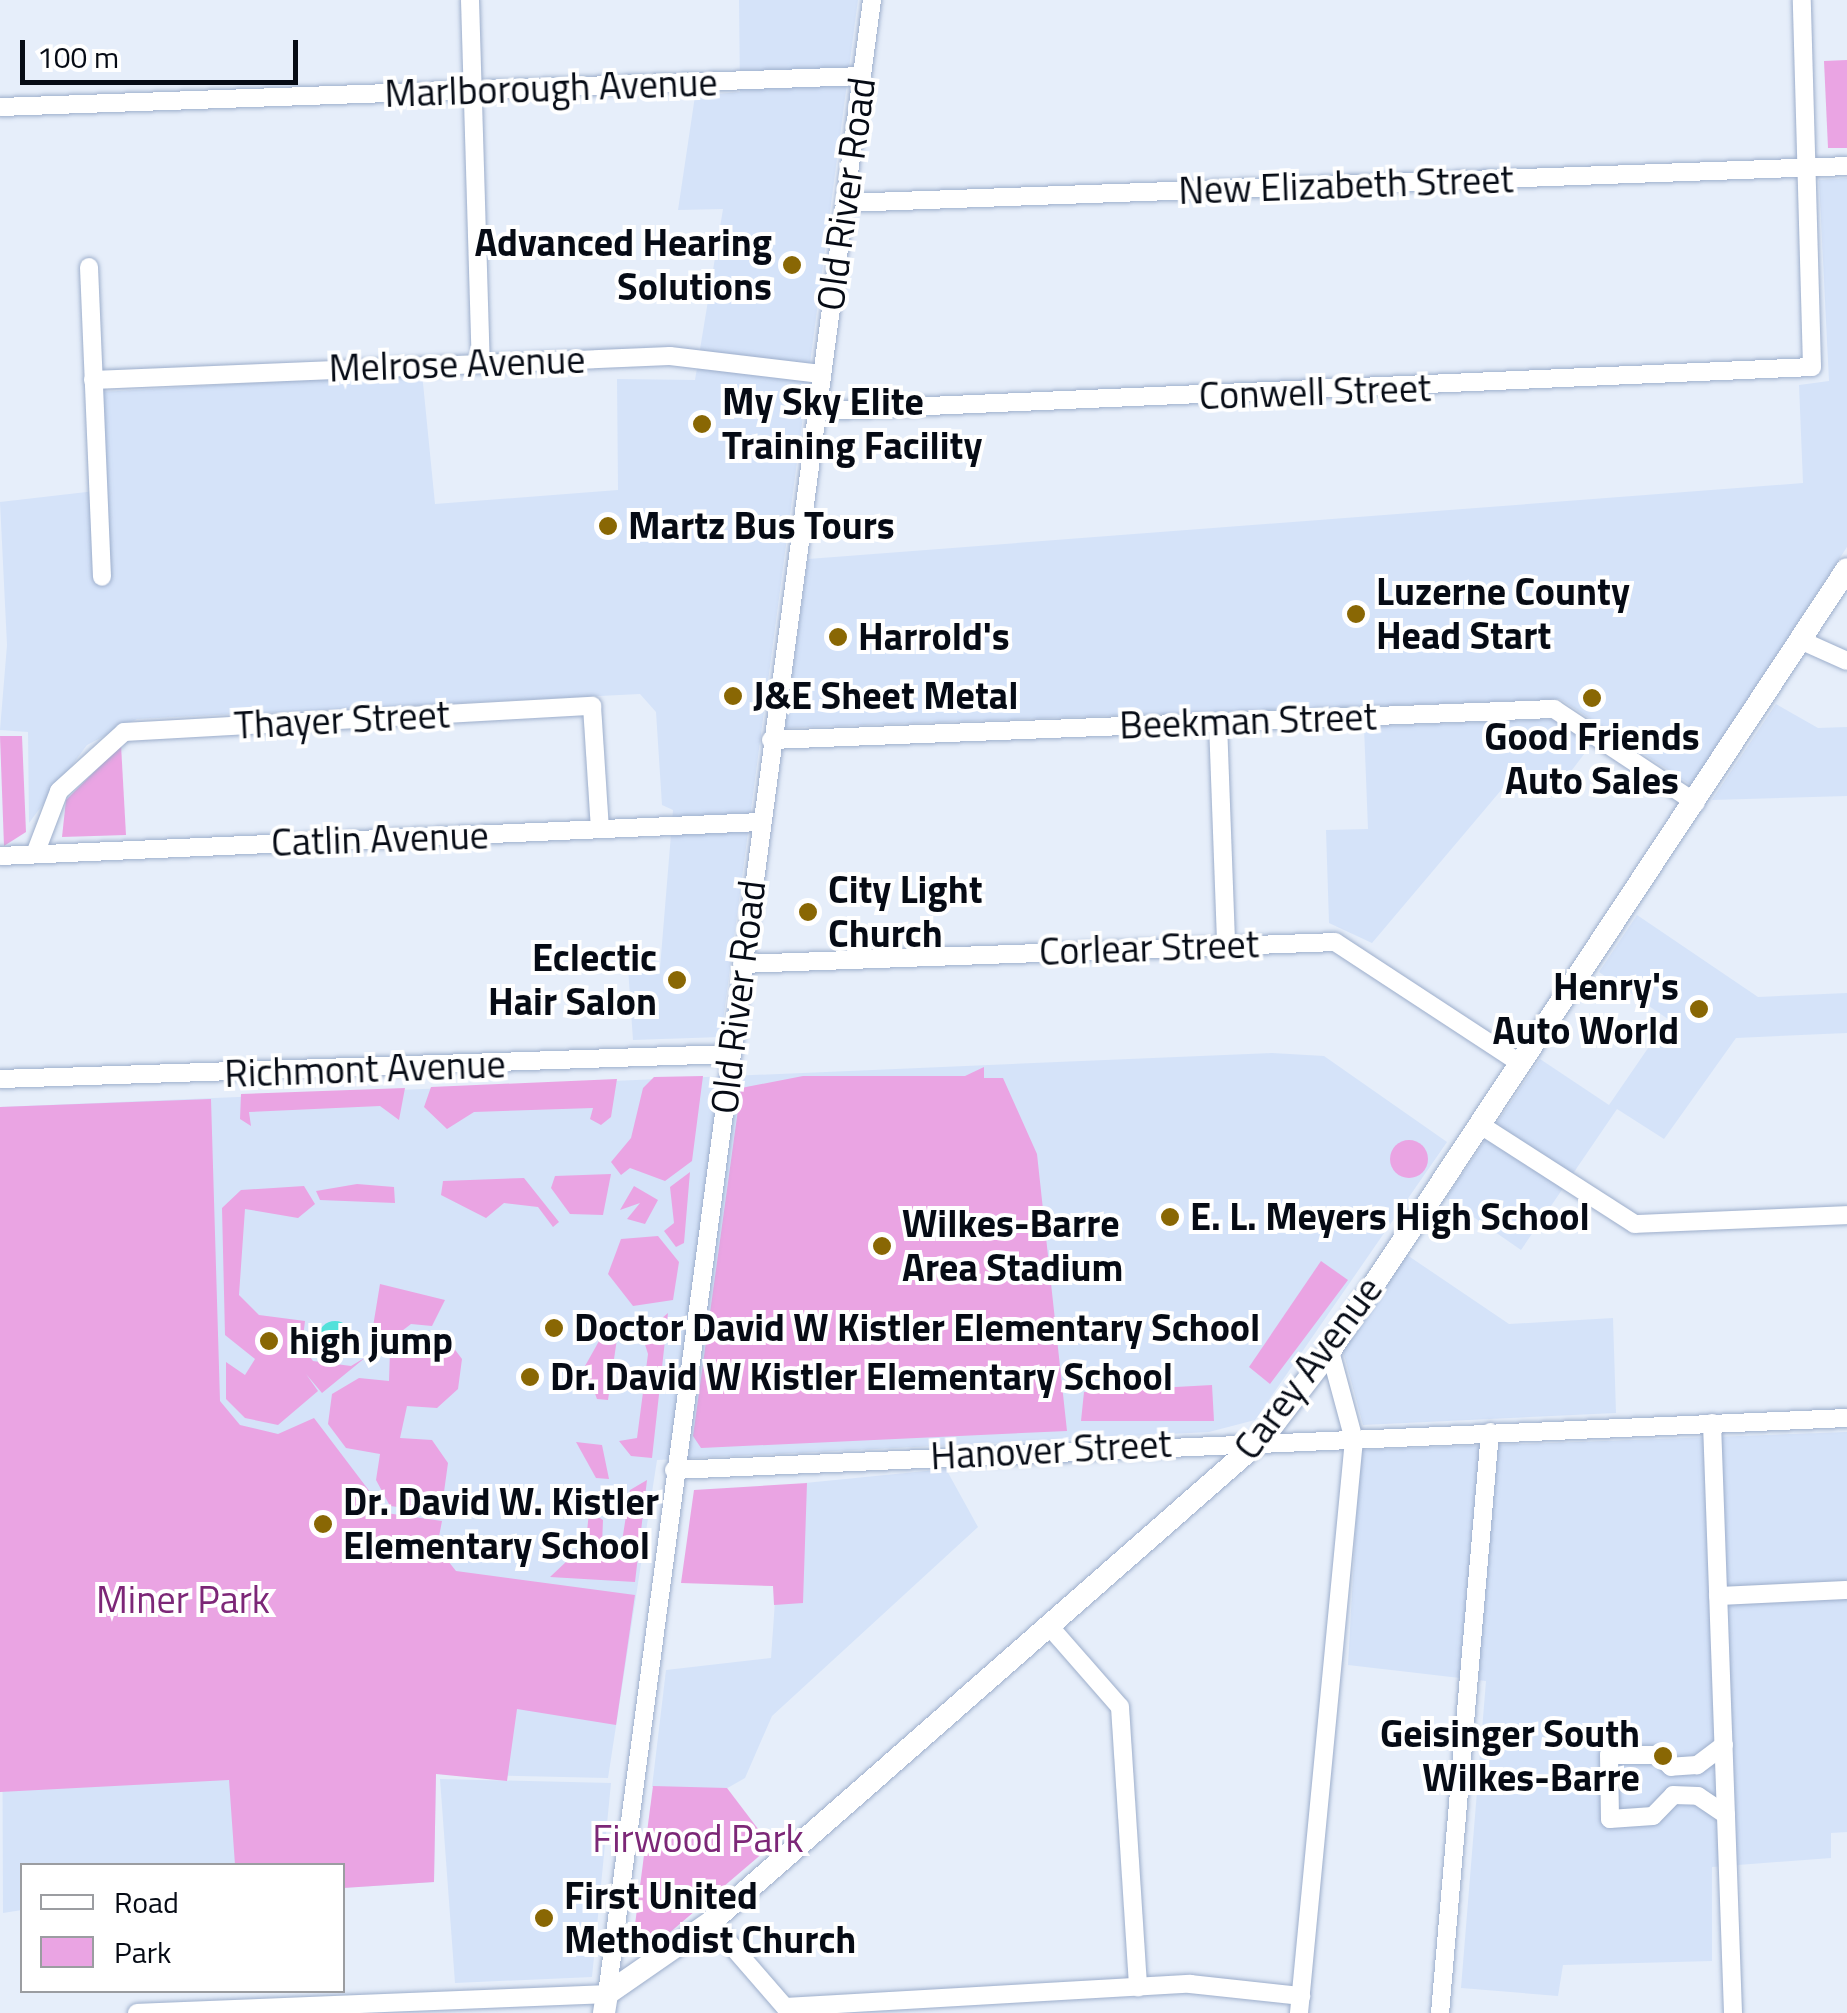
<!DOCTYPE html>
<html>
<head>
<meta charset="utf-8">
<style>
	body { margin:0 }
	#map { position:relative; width:1847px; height:2013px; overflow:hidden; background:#e6eefa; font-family:"Titillium Web",sans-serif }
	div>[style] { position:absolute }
	.built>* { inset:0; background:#d5e3f9 }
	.green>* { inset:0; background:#eaa4e3 }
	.round { border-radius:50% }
	.water>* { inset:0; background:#52e1da }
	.roads { filter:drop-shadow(0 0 2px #9daecb) drop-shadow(0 0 2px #9daecb) }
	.minor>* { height:18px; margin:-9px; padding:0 9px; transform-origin:9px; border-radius:9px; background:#fff }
	.major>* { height:22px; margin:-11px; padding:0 11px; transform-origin:11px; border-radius:11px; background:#fff }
	.dots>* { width:28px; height:28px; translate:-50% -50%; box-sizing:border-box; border:5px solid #fff; border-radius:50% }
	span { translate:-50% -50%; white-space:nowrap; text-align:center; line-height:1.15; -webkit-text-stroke:8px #fff; paint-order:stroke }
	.street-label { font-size:38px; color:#060b15 }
	.poi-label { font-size:38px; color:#060b15; font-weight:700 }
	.right { translate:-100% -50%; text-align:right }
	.left { translate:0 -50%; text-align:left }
	.park-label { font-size:38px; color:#7c2777 }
	.legend { position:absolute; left:20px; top:1863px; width:325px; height:130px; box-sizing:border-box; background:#fff; border:2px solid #9b9da1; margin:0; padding:12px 18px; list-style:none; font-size:30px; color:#060b15 }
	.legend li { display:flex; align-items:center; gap:20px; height:50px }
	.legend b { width:50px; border:2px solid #9b9da1 }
	.scale { position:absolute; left:20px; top:40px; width:278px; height:45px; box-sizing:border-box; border:5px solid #060b15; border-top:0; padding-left:12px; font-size:30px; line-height:35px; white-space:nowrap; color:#060b15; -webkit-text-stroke:8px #fff; paint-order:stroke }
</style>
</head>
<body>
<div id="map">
	<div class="built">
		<i style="clip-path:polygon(739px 0,858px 0,721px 1037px,633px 1040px,628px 968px,660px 968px,673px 810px,662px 805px,656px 712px,640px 694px,137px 719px,87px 745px,29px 823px,28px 732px,0 730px,7px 645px,0 502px,104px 490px,101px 392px,422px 373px,435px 504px,618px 490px,617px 379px,695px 380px,723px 209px,678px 210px,695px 96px,740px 92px)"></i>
		<i style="clip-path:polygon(1847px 178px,1847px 547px,1691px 785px,1560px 699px,785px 728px,808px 559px,1803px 483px,1799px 385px,1829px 381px,1819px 180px)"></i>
		<i style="clip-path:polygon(1776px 704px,1818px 728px,1847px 727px,1847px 796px,1712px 800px)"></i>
		<i style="clip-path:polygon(1555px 719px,1591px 745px,1550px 799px,1508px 782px,1372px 943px,1329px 923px,1326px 830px,1368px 829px,1364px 727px)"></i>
		<i style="clip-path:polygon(1637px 915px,1758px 997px,1847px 993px,1847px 1033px,1736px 1038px,1664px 1139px,1617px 1109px,1521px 1250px,1446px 1198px,1540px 1059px,1609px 1105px,1668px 1019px,1599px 972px)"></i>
		<i style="clip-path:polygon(1272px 1053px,1324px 1056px,1447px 1142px,1255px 1420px,1209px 1432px,657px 1460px,608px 1778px,436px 1774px,434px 1882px,343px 1888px,342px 1866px,22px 1866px,22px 1910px,3px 1913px,0 1107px)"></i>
		<i style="clip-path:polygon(1407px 1255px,1509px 1324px,1613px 1318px,1616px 1413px,1363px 1425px,1343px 1351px)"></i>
		<i style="clip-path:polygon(1847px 1432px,1847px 1832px,1831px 1833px,1831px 1858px,1712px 1867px,1712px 1961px,1563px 1965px,1558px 1996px,1461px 1988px,1486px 1681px,1348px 1665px,1360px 1450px)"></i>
		<i style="clip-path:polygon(946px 1469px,978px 1527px,772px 1716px,745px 1778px,724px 1790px,652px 1787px,666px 1670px,771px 1658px,775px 1601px,805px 1483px)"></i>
		<i style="clip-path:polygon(440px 1779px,611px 1783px,592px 1977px,455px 1983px)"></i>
	</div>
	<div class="green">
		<i style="clip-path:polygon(1847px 60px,1847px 148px,1828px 148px,1824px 61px)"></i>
		<i style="clip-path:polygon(0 736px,22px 736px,26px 832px,4px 846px)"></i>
		<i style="clip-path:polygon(121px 745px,126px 835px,62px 837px,66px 800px)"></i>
		<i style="clip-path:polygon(984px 1067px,984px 1078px,1003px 1078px,1037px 1154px,1067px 1431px,701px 1448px,693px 1436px,741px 1088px,803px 1076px,965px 1076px)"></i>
		<i style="clip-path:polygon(703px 1076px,692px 1161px,665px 1181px,630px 1168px,621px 1175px,611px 1162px,631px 1138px,643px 1088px,654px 1077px)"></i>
		<i style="clip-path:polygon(617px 1079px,611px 1117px,601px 1125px,590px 1119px,593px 1108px,474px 1112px,447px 1129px,424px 1107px,431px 1087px)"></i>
		<i style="clip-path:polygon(405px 1088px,399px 1120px,380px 1106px,249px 1112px,251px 1126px,240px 1119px,241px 1094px)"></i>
		<i style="clip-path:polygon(211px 1099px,220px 1401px,240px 1425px,278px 1434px,314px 1418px,386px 1513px,442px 1521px,437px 1547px,456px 1571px,635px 1595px,616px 1725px,517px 1709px,507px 1781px,436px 1774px,434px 1882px,343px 1888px,342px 1866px,235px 1865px,229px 1780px,0 1792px,0 1107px)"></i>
		<i class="round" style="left:1390px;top:1140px;width:38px;height:38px"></i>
		<i style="clip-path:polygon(690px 1172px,684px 1243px,676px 1247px,664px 1231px,674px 1223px,670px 1187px)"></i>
		<i style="clip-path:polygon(611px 1174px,603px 1215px,570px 1214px,551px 1188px,555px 1176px)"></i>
		<i style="clip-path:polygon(524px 1178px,559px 1222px,553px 1227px,538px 1207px,504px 1203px,486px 1218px,441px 1195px,443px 1181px)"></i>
		<i style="clip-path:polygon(357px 1184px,394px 1187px,395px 1203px,320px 1200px,316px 1191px)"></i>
		<i style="clip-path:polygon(304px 1186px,315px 1204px,298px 1218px,245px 1209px,239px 1295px,259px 1315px,305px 1321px,302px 1346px,313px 1361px,351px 1366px,366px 1357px,322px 1393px,306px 1374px,318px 1391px,278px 1425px,245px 1418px,226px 1399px,226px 1362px,245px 1375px,255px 1359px,225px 1335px,222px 1208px,241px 1190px)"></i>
		<i style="clip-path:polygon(634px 1186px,658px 1200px,645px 1224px,627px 1219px,640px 1203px,620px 1210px)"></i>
		<i style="clip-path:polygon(658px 1236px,679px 1262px,673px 1300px,633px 1306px,608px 1274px,621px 1239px)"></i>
		<i style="clip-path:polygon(1321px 1261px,1348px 1280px,1270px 1384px,1249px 1367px)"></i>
		<i style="clip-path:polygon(380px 1284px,445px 1300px,432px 1326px,411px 1324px,368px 1357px)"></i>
		<i style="clip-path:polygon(668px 1313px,652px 1458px,631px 1456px,619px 1441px,637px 1438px,648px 1354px,642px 1335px)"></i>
		<i style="clip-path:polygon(608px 1325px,619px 1325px,608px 1400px,597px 1399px,585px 1366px)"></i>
		<i style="clip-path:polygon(414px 1332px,444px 1335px,462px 1359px,458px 1389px,437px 1408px,407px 1406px,400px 1438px,432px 1440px,448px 1463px,444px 1492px,421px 1510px,390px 1506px,376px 1480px,380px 1454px,346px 1448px,328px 1424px,332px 1394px,359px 1378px,389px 1381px,390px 1350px)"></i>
		<i style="clip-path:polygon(1212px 1385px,1214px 1421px,1081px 1421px,1084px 1392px)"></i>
		<i style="clip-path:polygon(576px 1442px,602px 1445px,609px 1479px,596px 1478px)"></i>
		<i style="clip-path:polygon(647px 1480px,635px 1582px,550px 1577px,586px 1543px,589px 1511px,603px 1520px,602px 1545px,621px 1548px,630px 1490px)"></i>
		<i style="clip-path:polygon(807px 1483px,803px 1603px,774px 1605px,773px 1586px,681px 1583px,694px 1490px)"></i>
		<i style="clip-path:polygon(653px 1786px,727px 1788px,771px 1846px,647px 1952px,633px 1940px)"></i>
	</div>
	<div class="water">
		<i class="round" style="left:318px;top:1321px;width:34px;height:34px"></i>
	</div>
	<div class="roads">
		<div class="minor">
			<i style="left:470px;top:0;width:363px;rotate:88.3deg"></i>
			<i style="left:0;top:107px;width:863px;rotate:-2.06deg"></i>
			<i style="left:845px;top:203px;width:1003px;rotate:-2.11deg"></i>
			<i style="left:89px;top:267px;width:310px;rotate:87.6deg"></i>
			<i style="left:93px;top:380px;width:577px;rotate:-2.38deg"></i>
			<i style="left:670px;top:356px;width:152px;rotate:6.8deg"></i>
			<i style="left:816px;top:411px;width:997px;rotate:-2.53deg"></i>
			<i style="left:1812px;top:367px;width:367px;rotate:-91.6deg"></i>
			<i style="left:1800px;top:640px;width:51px;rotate:24.1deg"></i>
			<i style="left:1218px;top:723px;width:221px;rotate:87.9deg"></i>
			<i style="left:771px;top:740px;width:784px;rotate:-2.27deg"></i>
			<i style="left:1554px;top:709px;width:170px;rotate:33.5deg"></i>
			<i style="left:35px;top:854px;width:67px;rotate:-69.1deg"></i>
			<i style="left:59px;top:791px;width:88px;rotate:-42.2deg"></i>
			<i style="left:124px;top:732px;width:469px;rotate:-3.2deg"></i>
			<i style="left:592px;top:706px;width:123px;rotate:86.3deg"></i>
			<i style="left:0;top:856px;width:760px;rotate:-2.56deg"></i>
			<i style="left:742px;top:964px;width:593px;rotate:-2.12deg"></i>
			<i style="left:1335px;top:942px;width:221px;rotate:33.2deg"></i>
			<i style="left:0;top:1079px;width:730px;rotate:-1.96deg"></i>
			<i style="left:1479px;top:1124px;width:185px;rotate:32.7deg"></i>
			<i style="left:1635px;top:1224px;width:212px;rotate:-2.4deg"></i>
			<i style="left:1712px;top:1423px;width:590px;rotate:87.96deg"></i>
			<i style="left:674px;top:1470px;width:1174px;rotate:-2.54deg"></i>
			<i style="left:1718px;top:1596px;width:129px;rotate:-2.7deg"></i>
			<i style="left:1050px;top:1627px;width:106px;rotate:48.8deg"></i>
			<i style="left:1120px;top:1707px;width:281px;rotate:86.3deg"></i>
			<i style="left:1724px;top:1745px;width:34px;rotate:143deg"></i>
			<i style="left:1697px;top:1765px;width:26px;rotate:176deg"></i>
			<i style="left:1671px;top:1767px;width:17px;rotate:-135deg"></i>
			<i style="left:1659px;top:1755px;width:50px;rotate:180deg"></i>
			<i style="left:1609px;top:1755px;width:64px;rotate:89.1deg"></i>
			<i style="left:1610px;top:1819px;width:43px;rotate:-4deg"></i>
			<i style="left:1653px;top:1816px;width:29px;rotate:-46deg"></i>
			<i style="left:1673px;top:1795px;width:25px;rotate:2deg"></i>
			<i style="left:1698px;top:1796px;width:34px;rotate:34deg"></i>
			<i style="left:711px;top:1922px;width:113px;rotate:49deg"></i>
			<i style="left:785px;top:2007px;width:406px;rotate:-3.3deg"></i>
			<i style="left:1190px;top:1984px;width:112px;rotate:6.2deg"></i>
			<i style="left:137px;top:2013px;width:470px;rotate:-2.3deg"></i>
			<i style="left:607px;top:1994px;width:2012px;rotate:-82.43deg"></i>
			<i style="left:1299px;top:2013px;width:576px;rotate:-84.52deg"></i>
			<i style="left:1354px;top:1440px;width:92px;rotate:-105.1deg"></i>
			<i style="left:1440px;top:2013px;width:583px;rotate:-85.08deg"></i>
		</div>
		<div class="major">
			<i style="left:604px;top:2013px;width:19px;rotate:-81deg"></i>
			<i style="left:607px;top:1994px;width:126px;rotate:-34.7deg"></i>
			<i style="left:711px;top:1922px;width:733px;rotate:-41.24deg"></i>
			<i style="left:1262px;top:1439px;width:111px;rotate:-52.3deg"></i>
			<i style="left:1330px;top:1351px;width:937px;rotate:-56.53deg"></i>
		</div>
	</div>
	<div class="dots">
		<i style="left:792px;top:265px;background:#896704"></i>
		<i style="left:702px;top:424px;background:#896704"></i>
		<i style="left:608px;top:526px;background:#896704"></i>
		<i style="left:1356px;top:614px;background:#896704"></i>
		<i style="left:838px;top:637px;background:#896704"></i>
		<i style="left:733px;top:696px;background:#896704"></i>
		<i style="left:1592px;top:698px;background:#896704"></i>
		<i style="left:808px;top:912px;background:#896704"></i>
		<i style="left:677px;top:980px;background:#896704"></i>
		<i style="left:1699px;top:1009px;background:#896704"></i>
		<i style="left:1170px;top:1217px;background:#896704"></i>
		<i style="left:882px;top:1246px;background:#896704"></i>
		<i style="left:554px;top:1328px;background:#896704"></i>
		<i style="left:269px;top:1341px;background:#896704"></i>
		<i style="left:530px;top:1377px;background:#896704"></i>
		<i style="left:323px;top:1524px;background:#896704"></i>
		<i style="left:1663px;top:1756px;background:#896704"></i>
		<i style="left:544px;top:1918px;background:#896704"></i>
	</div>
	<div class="street-label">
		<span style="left:551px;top:88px;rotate:-2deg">Marlborough Avenue</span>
		<span style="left:1346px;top:185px;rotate:-2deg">New Elizabeth Street</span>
		<span style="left:846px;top:194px;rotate:-82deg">Old River Road</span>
		<span style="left:457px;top:364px;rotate:-2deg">Melrose Avenue</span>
		<span style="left:1315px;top:392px;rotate:-2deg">Conwell Street</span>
		<span style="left:342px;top:720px;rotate:-3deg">Thayer Street</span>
		<span style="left:1248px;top:721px;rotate:-2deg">Beekman Street</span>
		<span style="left:380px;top:839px;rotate:-2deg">Catlin Avenue</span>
		<span style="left:1149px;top:948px;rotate:-2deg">Corlear Street</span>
		<span style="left:738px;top:997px;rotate:-83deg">Old River Road</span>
		<span style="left:365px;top:1069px;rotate:-2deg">Richmont Avenue</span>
		<span style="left:1308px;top:1368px;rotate:-53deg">Carey Avenue</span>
		<span style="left:1051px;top:1450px;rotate:-3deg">Hanover Street</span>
	</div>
	<div class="poi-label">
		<span class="right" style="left:772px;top:265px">Advanced Hearing<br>Solutions</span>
		<span class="left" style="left:722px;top:424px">My Sky Elite<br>Training Facility</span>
		<span class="left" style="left:628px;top:526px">Martz Bus Tours</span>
		<span class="left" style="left:1376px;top:614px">Luzerne County<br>Head Start</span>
		<span class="left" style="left:858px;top:637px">Harrold's</span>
		<span class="left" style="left:753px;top:696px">J&amp;E Sheet Metal</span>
		<span style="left:1592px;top:759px">Good Friends<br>Auto Sales</span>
		<span class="left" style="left:828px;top:912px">City Light<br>Church</span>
		<span class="right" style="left:657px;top:980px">Eclectic<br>Hair Salon</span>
		<span class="right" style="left:1679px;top:1009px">Henry's<br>Auto World</span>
		<span class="left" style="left:1190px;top:1217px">E. L. Meyers High School</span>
		<span class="left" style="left:902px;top:1246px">Wilkes-Barre<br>Area Stadium</span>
		<span class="left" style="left:574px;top:1328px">Doctor David W Kistler Elementary School</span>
		<span class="left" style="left:289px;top:1341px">high jump</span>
		<span class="left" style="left:550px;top:1377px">Dr. David W Kistler Elementary School</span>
		<span class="left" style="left:343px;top:1524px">Dr. David W. Kistler<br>Elementary School</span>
		<span class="right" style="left:1640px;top:1756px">Geisinger South<br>Wilkes-Barre</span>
		<span class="left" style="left:564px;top:1918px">First United<br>Methodist Church</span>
	</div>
	<div class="park-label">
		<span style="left:183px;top:1600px">Miner Park</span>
		<span style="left:698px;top:1839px">Firwood Park</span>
	</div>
	<ul class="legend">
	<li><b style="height:12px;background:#fff"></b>Road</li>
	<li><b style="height:28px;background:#eaa4e3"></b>Park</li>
	</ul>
	<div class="scale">100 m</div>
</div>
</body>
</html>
